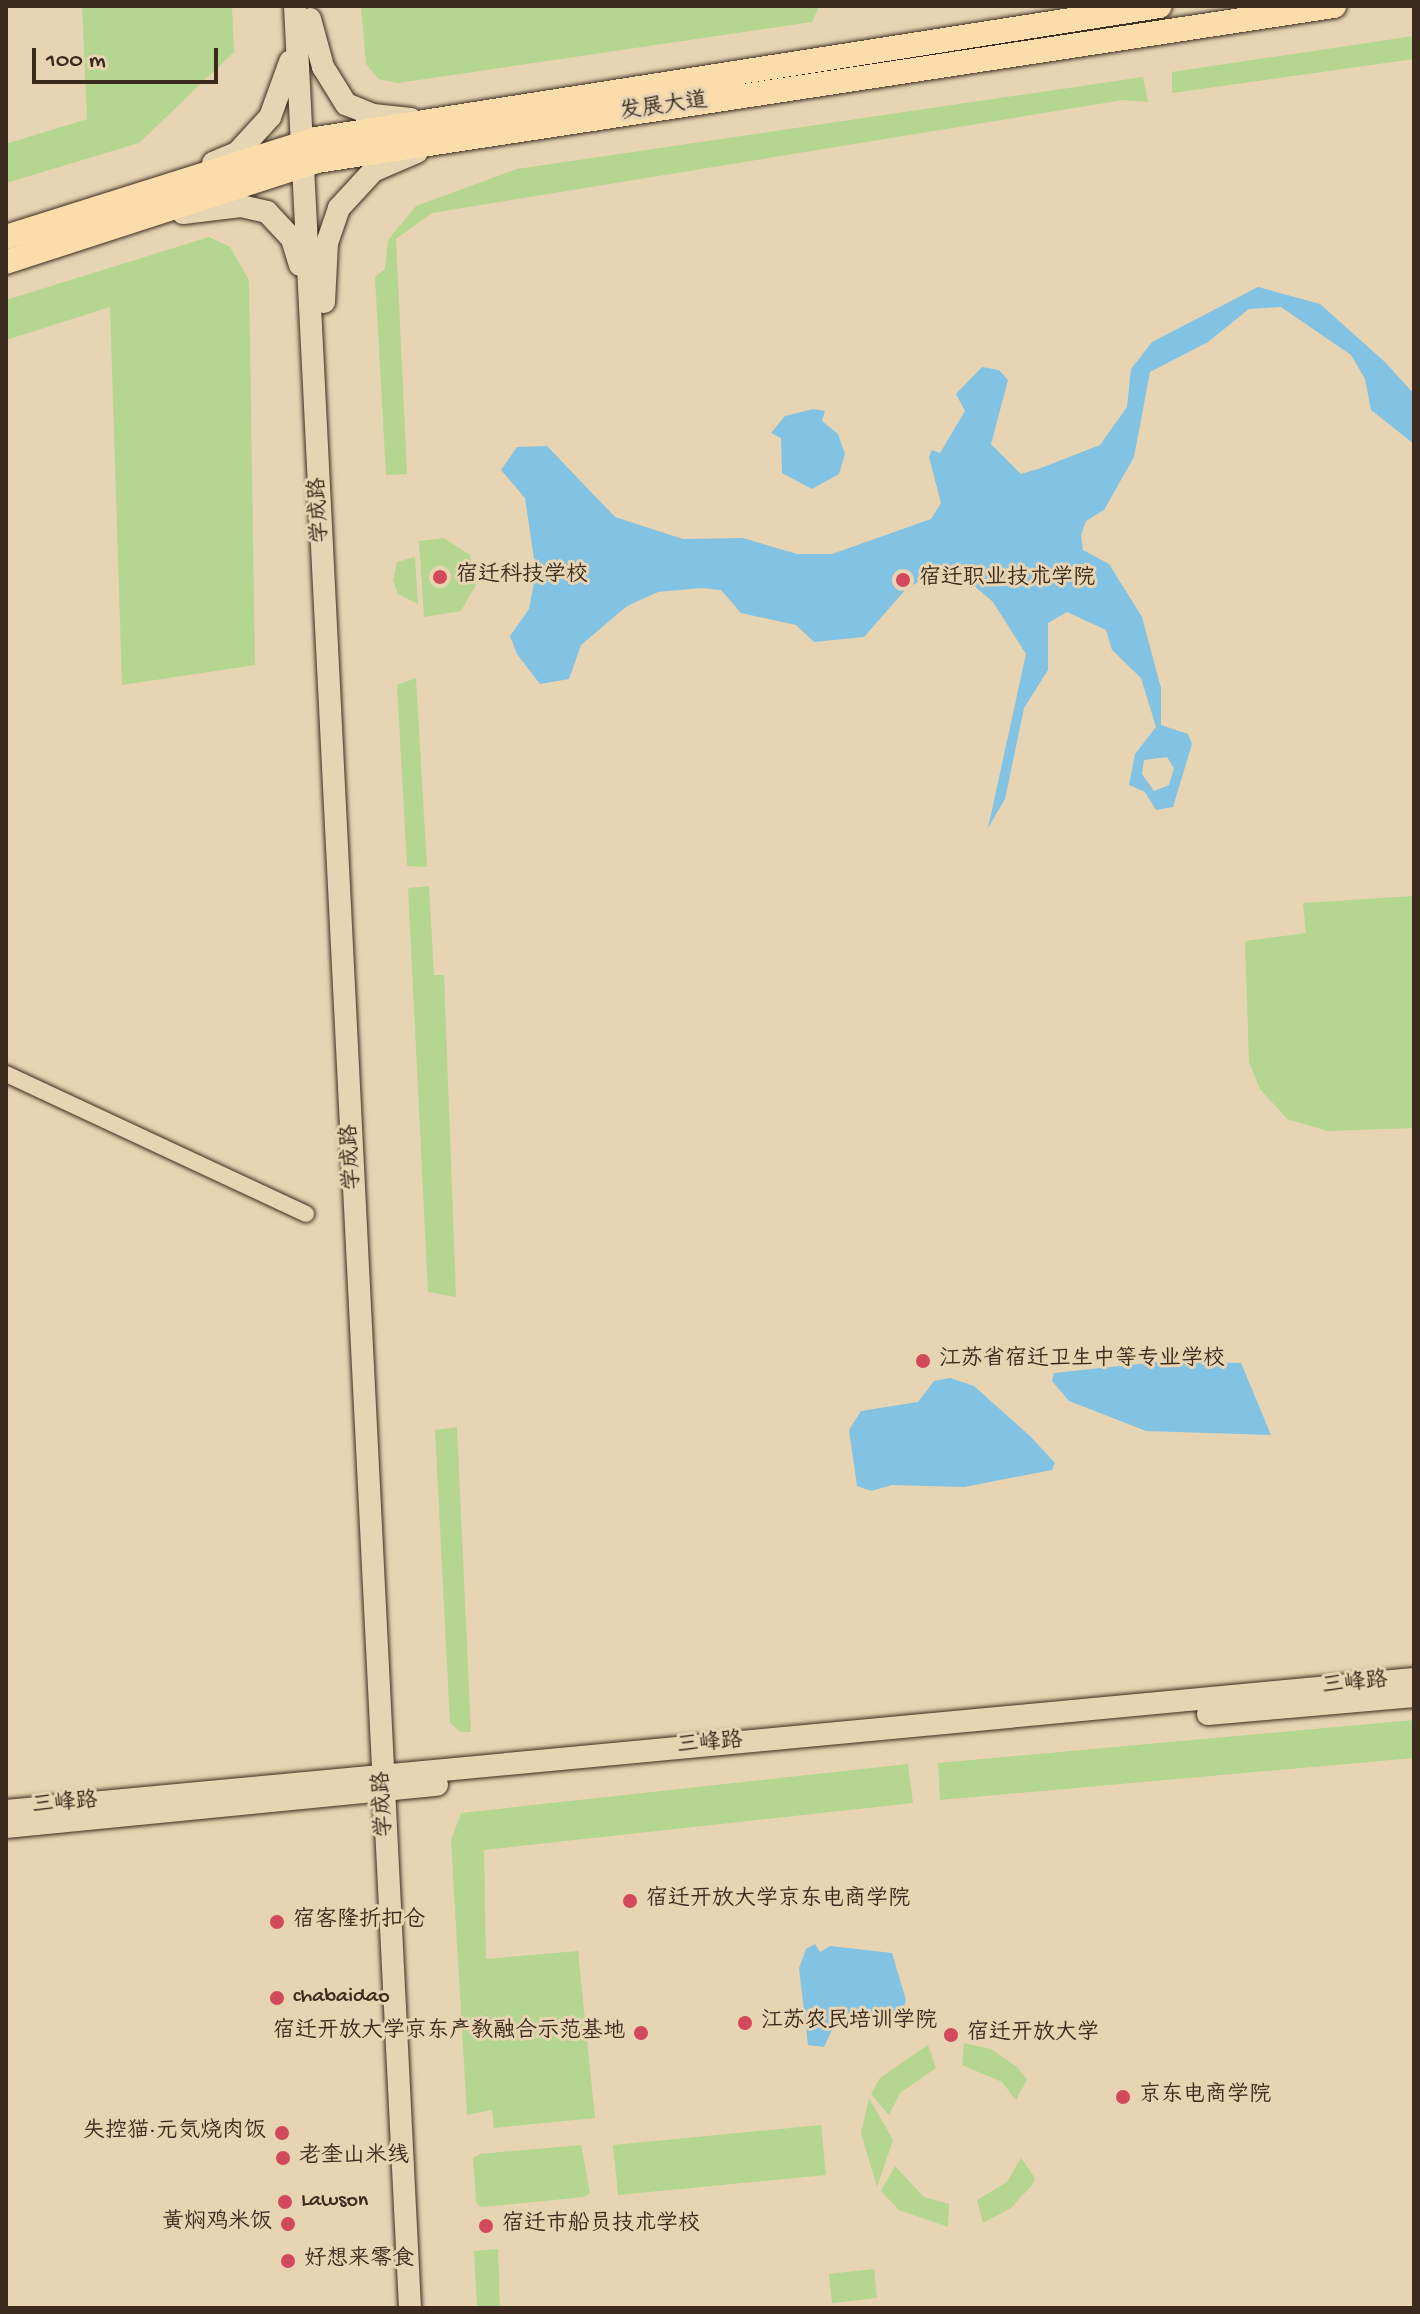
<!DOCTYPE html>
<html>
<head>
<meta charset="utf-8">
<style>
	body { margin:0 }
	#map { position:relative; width:1420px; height:2314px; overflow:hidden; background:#e7d4b2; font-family:"Gochi Hand","LXGW WenKai TC",sans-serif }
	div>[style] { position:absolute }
	.green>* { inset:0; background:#b4d690 }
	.water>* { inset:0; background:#82c2e2 }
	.roads { filter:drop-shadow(0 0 2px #3b2a1e) drop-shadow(0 0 2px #3b2a1e) }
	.minor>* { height:16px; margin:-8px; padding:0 8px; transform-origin:8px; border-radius:8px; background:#e7d4b2 }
	.secondary>* { height:22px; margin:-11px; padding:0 11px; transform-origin:11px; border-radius:11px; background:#e7d4b2 }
	.primary>* { height:24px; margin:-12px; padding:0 12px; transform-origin:12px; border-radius:12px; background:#fbddab }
	.dots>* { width:22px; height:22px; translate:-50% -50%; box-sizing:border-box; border:4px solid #e7d4b2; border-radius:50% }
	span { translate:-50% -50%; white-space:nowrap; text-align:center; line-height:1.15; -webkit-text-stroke:6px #e7d4b2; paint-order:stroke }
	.street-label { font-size:22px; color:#3b2a1e }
	.poi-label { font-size:22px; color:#3b2a1e }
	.left { translate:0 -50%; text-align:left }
	.right { translate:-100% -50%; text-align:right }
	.frame { position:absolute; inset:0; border:8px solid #3b2a1e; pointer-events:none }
	.scale { position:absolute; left:32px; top:48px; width:186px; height:36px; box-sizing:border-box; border:4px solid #3b2a1e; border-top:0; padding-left:10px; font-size:24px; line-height:28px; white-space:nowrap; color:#3b2a1e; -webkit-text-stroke:6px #e7d4b2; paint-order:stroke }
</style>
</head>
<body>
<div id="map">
	<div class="green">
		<i style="clip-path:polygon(82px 6px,232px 6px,234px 52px,139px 143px,6px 183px,6px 144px,87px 119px)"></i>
		<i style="clip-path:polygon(361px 6px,817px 6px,818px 9px,812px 22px,398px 83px,379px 79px,366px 64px)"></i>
		<i style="clip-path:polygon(1414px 36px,1414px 59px,1172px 93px,1172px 72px)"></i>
		<i style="clip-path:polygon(1143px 77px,1148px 102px,1123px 100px,432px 213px,396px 239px,407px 474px,386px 475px,375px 277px,385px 269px,388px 240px,416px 206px,517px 169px)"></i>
		<i style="clip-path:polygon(209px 237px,230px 247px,249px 280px,255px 665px,122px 685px,110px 307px,6px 340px,6px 300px)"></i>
		<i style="clip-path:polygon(444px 538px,470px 555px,476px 585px,461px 611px,424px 617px,419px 541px)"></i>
		<i style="clip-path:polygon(415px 557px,418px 604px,398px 594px,393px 580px,397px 562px)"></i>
		<i style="clip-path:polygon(416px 678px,427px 867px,407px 866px,397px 685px)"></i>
		<i style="clip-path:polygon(429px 886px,434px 975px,444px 975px,456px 1297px,428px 1292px,408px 888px)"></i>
		<i style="clip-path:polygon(1414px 896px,1414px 1128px,1328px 1131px,1287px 1119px,1260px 1089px,1249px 1062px,1245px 941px,1306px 933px,1303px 903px)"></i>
		<i style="clip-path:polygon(457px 1427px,471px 1732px,460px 1732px,450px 1723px,435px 1430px)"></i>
		<i style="clip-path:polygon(1414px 1720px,1414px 1758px,940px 1800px,938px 1763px)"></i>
		<i style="clip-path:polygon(908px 1764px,913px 1803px,484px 1850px,486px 1959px,578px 1951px,595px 2118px,494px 2128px,492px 2110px,467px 2115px,451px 1840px,461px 1813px)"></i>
		<i style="clip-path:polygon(964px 2043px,991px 2049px,1017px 2067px,1027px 2079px,1016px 2100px,1002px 2082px,962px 2065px)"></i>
		<i style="clip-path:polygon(928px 2045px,936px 2068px,900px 2093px,889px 2115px,871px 2094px,880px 2078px)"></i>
		<i style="clip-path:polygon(869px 2098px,893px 2140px,877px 2187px,861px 2133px)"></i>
		<i style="clip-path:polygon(821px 2125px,826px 2175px,618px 2195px,613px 2145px)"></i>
		<i style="clip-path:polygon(581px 2145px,590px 2193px,584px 2197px,481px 2207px,476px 2202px,473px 2158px,480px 2154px)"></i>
		<i style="clip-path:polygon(1021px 2158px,1035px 2178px,1032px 2185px,1011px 2208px,983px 2223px,977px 2200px,1007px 2182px)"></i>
		<i style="clip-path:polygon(895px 2166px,924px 2197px,949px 2204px,948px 2227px,899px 2210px,881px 2191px)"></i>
		<i style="clip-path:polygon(498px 2249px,500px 2308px,477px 2308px,474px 2251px)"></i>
		<i style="clip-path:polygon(874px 2269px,877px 2298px,832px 2303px,829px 2274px)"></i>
	</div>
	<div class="water">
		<i style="clip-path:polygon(evenodd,1258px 287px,1320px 304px,1385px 362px,1414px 394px,1414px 444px,1371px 410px,1365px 379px,1351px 355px,1281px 307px,1249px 309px,1208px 342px,1150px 372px,1134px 457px,1104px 510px,1086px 521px,1081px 535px,1083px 550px,1109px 564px,1142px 617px,1161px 688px,1161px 725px,1188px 734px,1192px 744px,1173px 807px,1156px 810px,1145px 792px,1129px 785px,1135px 754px,1156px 727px,1141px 678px,1112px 650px,1106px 630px,1067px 612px,1048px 623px,1048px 670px,1024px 708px,1005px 799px,988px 828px,1026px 654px,993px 602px,966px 579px,939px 571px,907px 588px,864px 637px,814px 642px,796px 625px,741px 613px,721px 590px,701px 588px,658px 592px,627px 606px,581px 645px,569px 679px,540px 684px,517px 654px,510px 636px,529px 609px,536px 572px,525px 498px,501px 470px,517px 447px,547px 446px,615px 517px,683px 539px,743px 538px,797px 554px,832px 554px,931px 519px,941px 503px,929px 457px,932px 450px,940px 453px,965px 411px,956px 394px,982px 367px,999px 370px,1008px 380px,991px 444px,1021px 474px,1041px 468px,1100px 445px,1127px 407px,1131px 369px,1152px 342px,1258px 287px,1167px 757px,1174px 768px,1169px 785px,1154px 791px,1142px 774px,1144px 760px,1167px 757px)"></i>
		<i style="clip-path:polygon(813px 409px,825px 411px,822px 421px,838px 434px,845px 454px,839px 474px,812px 489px,782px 473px,781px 438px,771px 433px,785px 416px)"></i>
		<i style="clip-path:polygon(1166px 1361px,1241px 1363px,1271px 1435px,1146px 1431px,1069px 1401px,1052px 1381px,1054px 1373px)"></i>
		<i style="clip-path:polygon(950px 1378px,974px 1386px,1030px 1436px,1055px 1463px,1052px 1470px,964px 1487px,892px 1485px,871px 1491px,857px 1486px,849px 1430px,861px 1411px,918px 1402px,934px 1381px)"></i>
		<i style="clip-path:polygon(815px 1944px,820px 1952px,830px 1946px,892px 1953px,906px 2000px,899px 2022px,885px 2027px,860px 2013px,835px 2024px,824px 2047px,808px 2045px,799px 1968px,806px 1949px)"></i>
	</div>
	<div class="roads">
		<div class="minor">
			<i style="left:6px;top:1074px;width:331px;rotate:25deg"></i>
		</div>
		<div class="secondary">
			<i style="left:295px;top:6px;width:2305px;rotate:87.14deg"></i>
			<i style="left:310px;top:19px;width:50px;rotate:74.8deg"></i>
			<i style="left:323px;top:67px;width:44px;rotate:58.1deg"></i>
			<i style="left:346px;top:104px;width:29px;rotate:22deg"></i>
			<i style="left:373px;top:115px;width:38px;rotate:6deg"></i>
			<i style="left:213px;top:163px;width:26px;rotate:-23deg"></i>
			<i style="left:237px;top:153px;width:49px;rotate:-47.5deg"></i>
			<i style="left:270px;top:117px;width:59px;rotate:-70deg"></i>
			<i style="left:183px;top:213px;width:58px;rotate:-6.9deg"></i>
			<i style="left:241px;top:206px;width:27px;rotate:13deg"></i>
			<i style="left:267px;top:212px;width:37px;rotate:47deg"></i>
			<i style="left:292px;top:239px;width:27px;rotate:73deg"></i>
			<i style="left:324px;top:302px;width:59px;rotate:-87.1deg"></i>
			<i style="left:327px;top:243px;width:37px;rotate:-71deg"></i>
			<i style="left:339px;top:208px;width:50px;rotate:-47.4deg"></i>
			<i style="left:373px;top:171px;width:48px;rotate:-23.4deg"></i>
			<i style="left:1208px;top:1714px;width:207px;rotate:-5deg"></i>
			<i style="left:6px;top:1811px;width:1414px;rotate:-5.36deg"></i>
			<i style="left:6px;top:1827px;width:433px;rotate:-5.6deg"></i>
		</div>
		<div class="primary">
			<i style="left:6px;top:237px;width:325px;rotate:-17.5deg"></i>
			<i style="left:316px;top:139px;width:854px;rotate:-8.96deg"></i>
			<i style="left:6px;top:262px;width:327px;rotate:-18deg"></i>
			<i style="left:317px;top:161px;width:1029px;rotate:-8.67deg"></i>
		</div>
	</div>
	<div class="dots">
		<i style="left:440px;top:577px;background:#d1495b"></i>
		<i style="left:903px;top:580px;background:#d1495b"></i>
		<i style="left:923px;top:1361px;background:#d1495b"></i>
		<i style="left:630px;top:1901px;background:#d1495b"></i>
		<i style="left:277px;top:1922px;background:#d1495b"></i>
		<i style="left:277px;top:1998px;background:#d1495b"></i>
		<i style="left:745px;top:2023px;background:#d1495b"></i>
		<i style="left:641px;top:2033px;background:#d1495b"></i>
		<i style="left:951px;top:2035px;background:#d1495b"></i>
		<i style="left:1123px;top:2097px;background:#d1495b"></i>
		<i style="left:282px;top:2133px;background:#d1495b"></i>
		<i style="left:283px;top:2158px;background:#d1495b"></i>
		<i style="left:285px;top:2202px;background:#d1495b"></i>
		<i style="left:288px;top:2224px;background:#d1495b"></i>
		<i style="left:486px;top:2226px;background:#d1495b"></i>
		<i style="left:288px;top:2261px;background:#d1495b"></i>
	</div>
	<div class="street-label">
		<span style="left:664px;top:108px;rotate:-8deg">发展大道</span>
		<span style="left:321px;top:510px;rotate:-93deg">学成路</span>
		<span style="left:353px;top:1157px;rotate:-93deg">学成路</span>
		<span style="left:1355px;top:1685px;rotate:-6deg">三峰路</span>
		<span style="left:710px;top:1745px;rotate:-5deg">三峰路</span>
		<span style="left:385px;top:1804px;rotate:-93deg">学成路</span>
		<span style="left:65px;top:1805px;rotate:-5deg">三峰路</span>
	</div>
	<div class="poi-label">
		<span class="left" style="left:456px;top:577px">宿迁科技学校</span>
		<span class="left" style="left:919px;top:580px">宿迁职业技术学院</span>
		<span class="left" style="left:939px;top:1361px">江苏省宿迁卫生中等专业学校</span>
		<span class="left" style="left:646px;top:1901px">宿迁开放大学京东电商学院</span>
		<span class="left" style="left:293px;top:1922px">宿客隆折扣仓</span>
		<span class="left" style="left:293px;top:1998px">chabaidao</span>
		<span class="left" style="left:761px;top:2023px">江苏农民培训学院</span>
		<span class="right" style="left:625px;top:2033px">宿迁开放大学京东产教融合示范基地</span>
		<span class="left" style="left:967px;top:2035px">宿迁开放大学</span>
		<span class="left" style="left:1139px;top:2097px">京东电商学院</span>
		<span class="right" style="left:266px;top:2133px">失控猫·元気烧肉饭</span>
		<span class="left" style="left:299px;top:2158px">老奎山米线</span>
		<span class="left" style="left:301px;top:2202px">Lawson</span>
		<span class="right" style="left:272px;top:2224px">黄焖鸡米饭</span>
		<span class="left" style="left:502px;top:2226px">宿迁市船员技术学校</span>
		<span class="left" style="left:304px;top:2261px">好想来零食</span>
	</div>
	<div class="frame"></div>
	<div class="scale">100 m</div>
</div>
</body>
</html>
